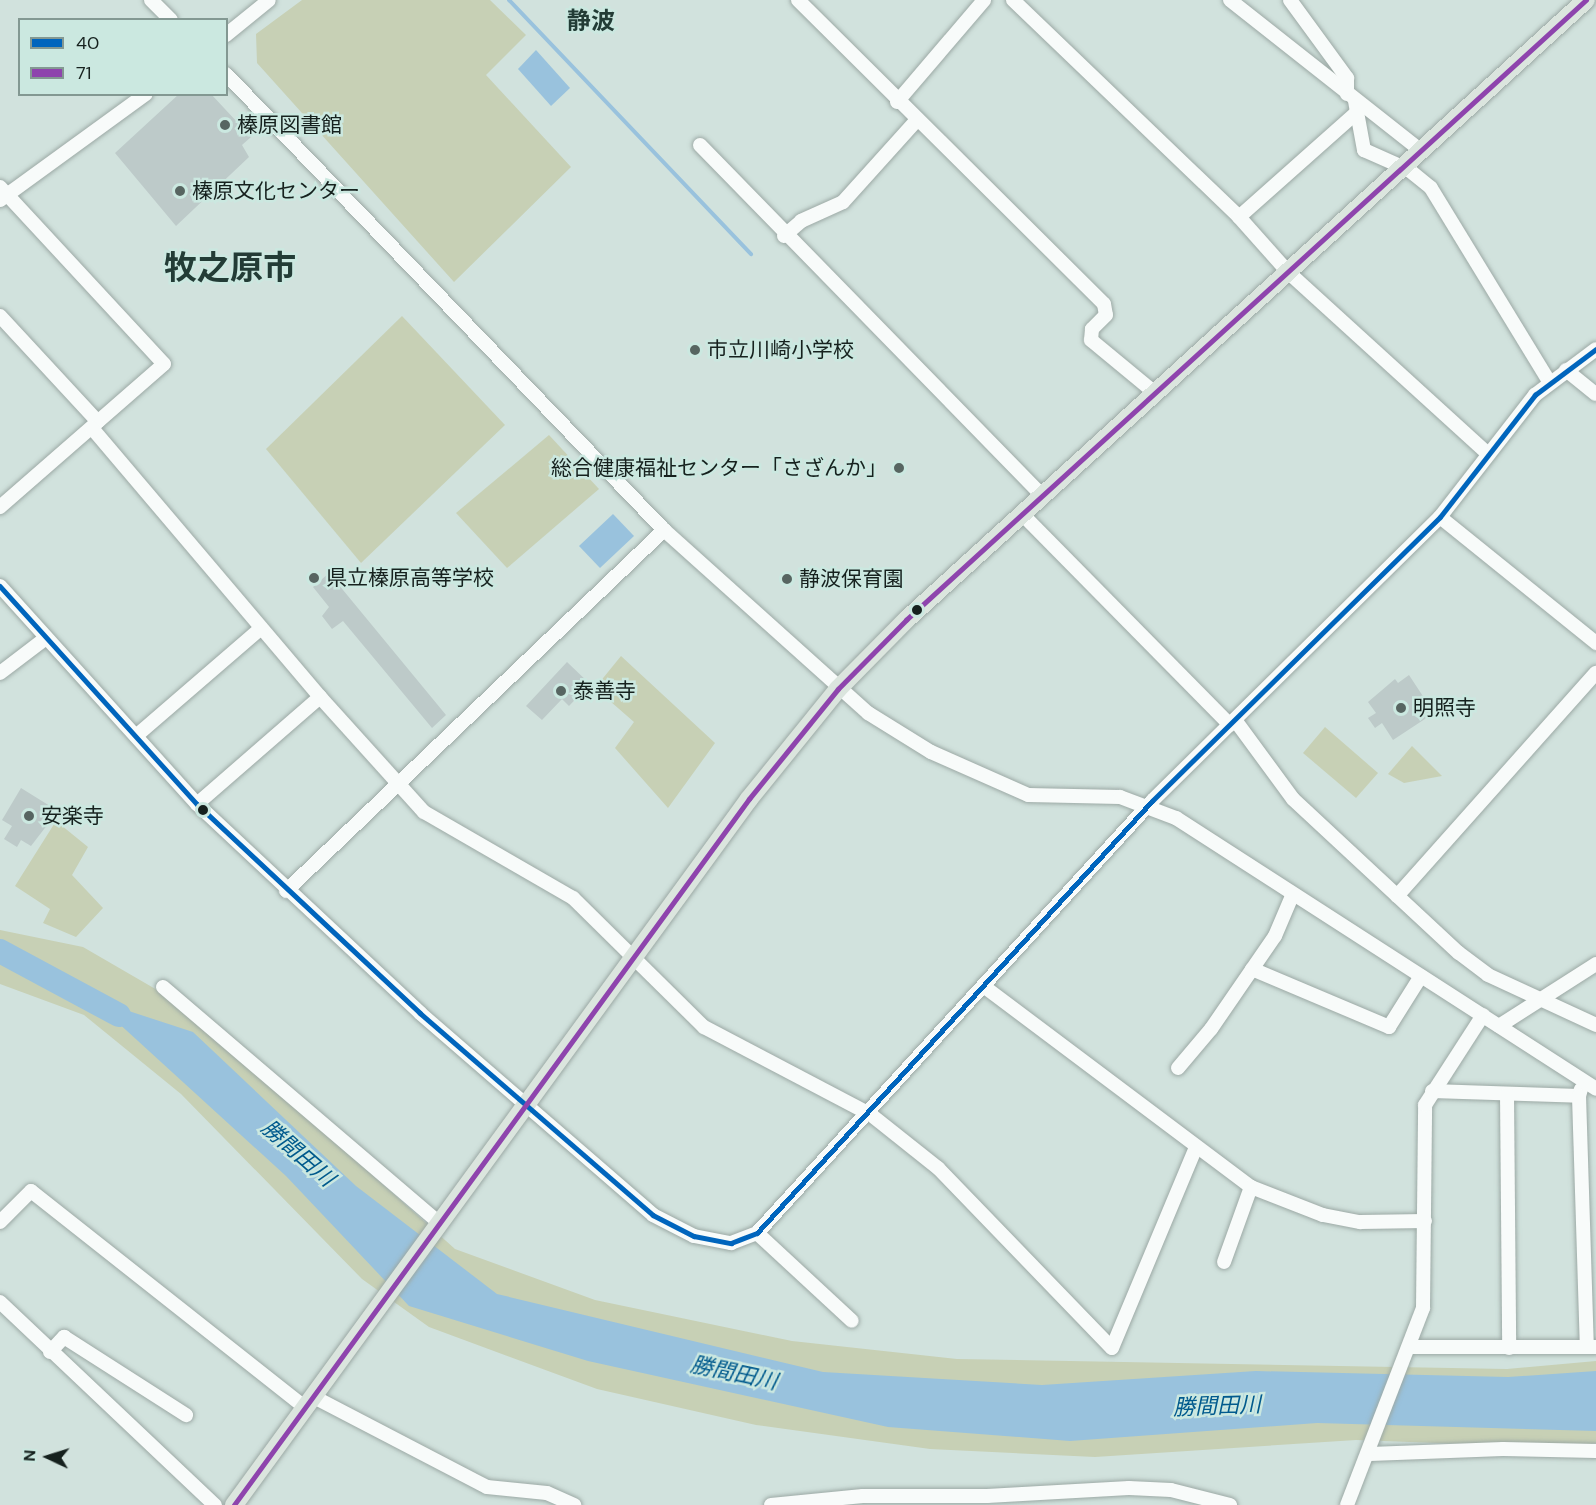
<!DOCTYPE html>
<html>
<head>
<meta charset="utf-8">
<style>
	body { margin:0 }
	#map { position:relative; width:1596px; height:1505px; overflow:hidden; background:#d1e2dd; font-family:"DM Sans","Noto Sans JP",sans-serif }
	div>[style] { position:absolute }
	.green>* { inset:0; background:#c7d0b5 }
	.water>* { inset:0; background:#99c2dd }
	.stream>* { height:4px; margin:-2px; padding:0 2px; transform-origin:2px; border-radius:2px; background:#99c2dd }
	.river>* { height:24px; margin:-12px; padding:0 12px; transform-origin:12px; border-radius:12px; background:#99c2dd }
	.building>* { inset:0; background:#bdcac9 }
	.roads { filter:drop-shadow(0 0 2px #9ca9a5) drop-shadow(0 0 2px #9ca9a5) }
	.minor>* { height:14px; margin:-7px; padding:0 7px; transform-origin:7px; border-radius:7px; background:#f8fbfa }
	.major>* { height:18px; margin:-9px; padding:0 9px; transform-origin:9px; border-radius:9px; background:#dbe5de }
	.bus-1>* { height:4.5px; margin:-2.25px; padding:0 2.25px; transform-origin:2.25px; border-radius:2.25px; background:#0065bd }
	.bus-2>* { height:4.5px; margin:-2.25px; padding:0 2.25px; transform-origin:2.25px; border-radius:2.25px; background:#8e44ad }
	.dots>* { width:16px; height:16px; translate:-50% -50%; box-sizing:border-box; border:3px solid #cbe8e0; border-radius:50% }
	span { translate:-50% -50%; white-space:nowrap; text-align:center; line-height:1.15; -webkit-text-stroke:5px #cbe8e0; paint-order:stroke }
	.poi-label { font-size:21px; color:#16211e }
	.left { translate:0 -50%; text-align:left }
	.right { translate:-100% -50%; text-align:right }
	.water-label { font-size:22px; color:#005a8d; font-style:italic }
	.quarter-label { font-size:24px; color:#233c36; font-weight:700 }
	.town-label { font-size:33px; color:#233c36; font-weight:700 }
	.legend { position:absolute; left:18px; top:18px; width:210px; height:78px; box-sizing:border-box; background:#cbe8e0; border:2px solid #839892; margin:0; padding:8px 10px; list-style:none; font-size:18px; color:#16211e }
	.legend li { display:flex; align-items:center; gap:12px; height:30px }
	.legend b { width:30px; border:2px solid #839892 }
	.north { position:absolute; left:18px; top:1427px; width:60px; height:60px; -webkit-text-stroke:4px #cbe8e0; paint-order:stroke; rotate:274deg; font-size:16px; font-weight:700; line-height:24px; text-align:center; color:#16211e }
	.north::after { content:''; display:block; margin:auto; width:21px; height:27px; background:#16211e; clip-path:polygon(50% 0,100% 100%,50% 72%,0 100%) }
</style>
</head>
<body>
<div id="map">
	<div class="green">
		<i style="clip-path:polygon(302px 0,490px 0,526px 35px,486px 75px,571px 167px,454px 282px,257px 63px,256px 34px)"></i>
		<i style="clip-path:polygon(402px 316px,505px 425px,361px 563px,266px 449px)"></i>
		<i style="clip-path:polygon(549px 435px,599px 489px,507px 568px,456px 513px)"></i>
		<i style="clip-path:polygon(621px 656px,715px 743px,668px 808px,615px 748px,634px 722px,595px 688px)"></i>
		<i style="clip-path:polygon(1325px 727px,1378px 773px,1356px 798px,1303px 753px)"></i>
		<i style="clip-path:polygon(1412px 746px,1442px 776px,1404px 783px,1388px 774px)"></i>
		<i style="clip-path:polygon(56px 821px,88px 847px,72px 875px,103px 908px,76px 937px,43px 923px,50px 909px,15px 886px)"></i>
		<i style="clip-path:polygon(0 930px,83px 947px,183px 1005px,455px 1249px,595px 1300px,792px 1341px,957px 1359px,1507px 1369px,1596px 1361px,1596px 1443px,1573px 1448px,1356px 1440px,1095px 1457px,930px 1449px,756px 1425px,597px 1389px,429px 1327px,362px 1279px,181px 1094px,84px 1015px,0 984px)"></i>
	</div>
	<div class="water">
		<i style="clip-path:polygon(536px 50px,570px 88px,551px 106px,518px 69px)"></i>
		<i style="clip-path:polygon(613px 514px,634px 536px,600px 568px,579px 546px)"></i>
		<i style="clip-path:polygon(92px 999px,193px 1032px,356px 1186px,497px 1294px,823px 1372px,1042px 1385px,1256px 1371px,1508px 1377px,1596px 1371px,1596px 1431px,1317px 1423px,1070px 1441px,888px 1427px,588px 1361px,409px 1306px,286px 1176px)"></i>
	</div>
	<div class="stream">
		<i style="left:509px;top:0;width:351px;rotate:46.4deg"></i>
	</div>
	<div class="river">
		<i style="left:0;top:951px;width:135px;rotate:28.3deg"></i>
	</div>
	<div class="building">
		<i style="clip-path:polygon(179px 94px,211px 94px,251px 137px,242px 145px,249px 157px,176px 226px,115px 153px)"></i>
		<i style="clip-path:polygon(329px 573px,446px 715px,432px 728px,343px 621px,332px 629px,322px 616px,329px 607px,313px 587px)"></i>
		<i style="clip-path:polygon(567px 662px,590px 684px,569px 706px,562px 699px,542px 720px,526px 706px)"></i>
		<i style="clip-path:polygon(1409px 675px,1434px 713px,1393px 740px,1382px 723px,1375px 728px,1368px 718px,1376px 713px,1368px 702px,1395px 679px,1398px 683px)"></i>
		<i style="clip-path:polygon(21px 788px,58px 811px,31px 846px,21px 840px,17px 847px,4px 839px,12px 826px,2px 820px)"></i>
	</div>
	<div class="roads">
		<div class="minor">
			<i style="left:151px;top:0;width:28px;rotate:45deg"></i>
			<i style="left:798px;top:0;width:431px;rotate:44.8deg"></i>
			<i style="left:1104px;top:304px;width:11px;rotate:80deg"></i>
			<i style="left:1106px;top:315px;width:20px;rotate:135deg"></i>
			<i style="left:1092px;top:329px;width:11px;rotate:95deg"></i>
			<i style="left:1091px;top:340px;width:83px;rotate:39.6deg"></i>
			<i style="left:1013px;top:0;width:313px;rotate:43.8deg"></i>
			<i style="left:1239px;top:217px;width:74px;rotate:48.3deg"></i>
			<i style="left:1288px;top:272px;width:270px;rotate:42.3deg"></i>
			<i style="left:1230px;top:0;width:243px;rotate:38.3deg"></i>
			<i style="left:1290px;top:0;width:97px;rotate:53.8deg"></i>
			<i style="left:1347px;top:78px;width:16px;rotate:90deg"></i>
			<i style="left:226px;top:35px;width:55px;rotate:-39.1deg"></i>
			<i style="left:226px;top:74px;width:632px;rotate:46.15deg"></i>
			<i style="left:664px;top:530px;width:274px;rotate:41.9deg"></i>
			<i style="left:868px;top:713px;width:74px;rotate:31.8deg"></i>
			<i style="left:931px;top:752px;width:106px;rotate:23.9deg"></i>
			<i style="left:1028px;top:795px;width:92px;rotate:1.2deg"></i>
			<i style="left:1120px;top:797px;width:60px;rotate:20.6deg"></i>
			<i style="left:1176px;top:818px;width:500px;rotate:32.8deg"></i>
			<i style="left:1355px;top:101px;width:50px;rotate:79.6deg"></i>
			<i style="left:1364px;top:150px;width:49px;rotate:24deg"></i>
			<i style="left:1409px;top:170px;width:28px;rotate:39deg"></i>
			<i style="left:1431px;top:188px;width:226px;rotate:58.6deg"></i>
			<i style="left:897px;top:102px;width:134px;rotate:-49.5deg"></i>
			<i style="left:700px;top:145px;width:490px;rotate:45.7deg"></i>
			<i style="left:0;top:187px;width:241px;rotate:47.2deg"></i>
			<i style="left:164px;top:364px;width:218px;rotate:138.9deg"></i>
			<i style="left:0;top:200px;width:180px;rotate:-36deg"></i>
			<i style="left:1239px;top:217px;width:155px;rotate:-41.6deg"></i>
			<i style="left:784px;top:236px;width:23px;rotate:-41deg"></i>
			<i style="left:801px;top:221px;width:46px;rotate:-24.3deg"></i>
			<i style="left:843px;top:202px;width:109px;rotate:-48deg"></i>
			<i style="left:0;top:316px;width:144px;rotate:47.2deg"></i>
			<i style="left:1566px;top:370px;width:38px;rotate:39deg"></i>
			<i style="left:92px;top:428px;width:353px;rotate:49.7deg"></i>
			<i style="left:320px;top:697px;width:155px;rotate:47.9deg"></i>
			<i style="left:424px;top:812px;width:172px;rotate:30deg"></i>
			<i style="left:573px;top:898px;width:184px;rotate:44.6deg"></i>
			<i style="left:704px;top:1027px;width:187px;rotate:27.7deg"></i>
			<i style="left:870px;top:1114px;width:87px;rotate:38.5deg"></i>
			<i style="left:938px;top:1168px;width:250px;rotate:46deg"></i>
			<i style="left:1112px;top:1348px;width:218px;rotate:-67.3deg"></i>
			<i style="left:1022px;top:514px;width:296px;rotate:45.4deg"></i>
			<i style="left:1440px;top:517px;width:201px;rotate:38.9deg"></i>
			<i style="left:0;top:586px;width:294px;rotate:47.9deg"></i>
			<i style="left:197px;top:804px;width:306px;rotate:43.1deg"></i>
			<i style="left:420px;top:1013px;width:308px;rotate:40.9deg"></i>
			<i style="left:653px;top:1215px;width:46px;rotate:27.1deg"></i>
			<i style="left:694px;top:1236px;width:38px;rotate:11deg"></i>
			<i style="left:731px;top:1243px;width:28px;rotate:-21deg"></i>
			<i style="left:757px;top:1233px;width:585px;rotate:-47.56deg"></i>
			<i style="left:1152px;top:801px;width:404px;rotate:-44.6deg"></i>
			<i style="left:1440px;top:517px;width:155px;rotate:-52.1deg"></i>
			<i style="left:1535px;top:395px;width:76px;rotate:-37deg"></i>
			<i style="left:0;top:673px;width:58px;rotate:-37.3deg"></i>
			<i style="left:1235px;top:720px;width:98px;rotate:53.7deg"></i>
			<i style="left:1293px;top:799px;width:226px;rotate:42.9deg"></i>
			<i style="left:1459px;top:953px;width:36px;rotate:37deg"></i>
			<i style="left:1488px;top:975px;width:119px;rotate:24.8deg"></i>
			<i style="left:136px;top:736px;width:165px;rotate:-40.8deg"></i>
			<i style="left:197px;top:804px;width:163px;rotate:-41deg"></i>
			<i style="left:286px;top:891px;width:523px;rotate:-43.68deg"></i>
			<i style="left:1397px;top:896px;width:299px;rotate:-48.3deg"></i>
			<i style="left:1252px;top:969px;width:149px;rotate:22.9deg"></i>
			<i style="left:1389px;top:1027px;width:60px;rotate:-57.9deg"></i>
			<i style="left:163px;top:987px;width:363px;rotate:40.5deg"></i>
			<i style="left:986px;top:988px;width:331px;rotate:36.9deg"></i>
			<i style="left:1251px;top:1187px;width:77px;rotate:21.3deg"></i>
			<i style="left:1323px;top:1215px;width:38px;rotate:11deg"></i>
			<i style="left:1360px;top:1222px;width:65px;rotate:-0.9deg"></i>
			<i style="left:1499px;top:1026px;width:115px;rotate:-32.6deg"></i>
			<i style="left:1178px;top:1068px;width:51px;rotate:-49.8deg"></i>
			<i style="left:1211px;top:1029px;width:113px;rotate:-55.5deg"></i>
			<i style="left:1275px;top:936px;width:43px;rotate:-67deg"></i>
			<i style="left:1432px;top:1091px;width:147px;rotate:1.9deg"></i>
			<i style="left:1579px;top:1096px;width:7px;rotate:-74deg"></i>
			<i style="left:1507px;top:1094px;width:254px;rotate:89.5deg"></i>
			<i style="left:1579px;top:1096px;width:251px;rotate:88.2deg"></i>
			<i style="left:0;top:1222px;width:44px;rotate:-45deg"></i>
			<i style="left:31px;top:1191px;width:350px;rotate:38.3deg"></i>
			<i style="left:757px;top:1233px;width:129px;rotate:42.8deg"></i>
			<i style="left:1224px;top:1262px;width:80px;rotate:-70.2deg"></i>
			<i style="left:0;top:1302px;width:296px;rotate:43.4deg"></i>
			<i style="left:1411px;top:1347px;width:185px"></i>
			<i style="left:50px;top:1352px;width:21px;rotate:-47deg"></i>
			<i style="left:64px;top:1337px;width:145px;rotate:32.6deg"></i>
			<i style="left:314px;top:1397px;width:195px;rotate:27.5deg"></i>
			<i style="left:487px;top:1487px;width:60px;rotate:5.7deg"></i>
			<i style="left:547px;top:1493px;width:30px;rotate:24deg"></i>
			<i style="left:1370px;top:1454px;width:133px;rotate:-2.2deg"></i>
			<i style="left:1503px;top:1449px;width:93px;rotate:1.2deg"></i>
			<i style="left:771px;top:1505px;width:92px;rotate:-5.6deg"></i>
			<i style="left:863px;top:1496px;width:124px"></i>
			<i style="left:987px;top:1496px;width:142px;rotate:-3.2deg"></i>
			<i style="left:1129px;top:1488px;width:42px;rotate:2.7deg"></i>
			<i style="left:1171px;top:1490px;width:61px;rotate:14.3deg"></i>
			<i style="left:1347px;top:1505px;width:211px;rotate:-68.9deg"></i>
			<i style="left:1423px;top:1308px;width:203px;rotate:-89.4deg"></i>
			<i style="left:1425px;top:1105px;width:107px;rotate:-57.2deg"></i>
		</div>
		<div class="major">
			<i style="left:234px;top:1505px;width:874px;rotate:-53.89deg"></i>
			<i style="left:749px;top:799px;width:141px;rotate:-51deg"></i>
			<i style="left:838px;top:689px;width:97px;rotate:-45.4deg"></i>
			<i style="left:906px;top:620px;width:920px;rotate:-42.36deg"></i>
		</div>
	</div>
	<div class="bus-1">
		<i style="left:0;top:586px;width:294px;rotate:47.9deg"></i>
		<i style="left:197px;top:804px;width:306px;rotate:43.1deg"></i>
		<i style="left:420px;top:1013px;width:308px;rotate:40.9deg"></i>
		<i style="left:653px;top:1215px;width:46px;rotate:27.1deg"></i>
		<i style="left:694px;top:1236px;width:38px;rotate:11deg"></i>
		<i style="left:731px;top:1243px;width:28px;rotate:-21deg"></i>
		<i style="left:757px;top:1233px;width:585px;rotate:-47.56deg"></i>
		<i style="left:1152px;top:801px;width:404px;rotate:-44.6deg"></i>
		<i style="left:1440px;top:517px;width:155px;rotate:-52.1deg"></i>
		<i style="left:1535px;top:395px;width:76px;rotate:-37deg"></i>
	</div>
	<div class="bus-2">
		<i style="left:234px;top:1505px;width:874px;rotate:-53.89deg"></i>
		<i style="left:749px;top:799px;width:141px;rotate:-51deg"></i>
		<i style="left:838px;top:689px;width:97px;rotate:-45.4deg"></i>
		<i style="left:906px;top:620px;width:920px;rotate:-42.36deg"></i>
	</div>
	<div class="dots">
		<i style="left:225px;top:125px;background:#576561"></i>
		<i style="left:180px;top:191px;background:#576561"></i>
		<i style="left:695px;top:350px;background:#576561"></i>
		<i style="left:899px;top:468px;background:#576561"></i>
		<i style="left:314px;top:578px;background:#576561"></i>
		<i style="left:787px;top:579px;background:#576561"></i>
		<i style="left:917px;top:610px;background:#16211e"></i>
		<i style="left:561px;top:691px;background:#576561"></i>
		<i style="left:1401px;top:708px;background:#576561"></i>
		<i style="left:203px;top:810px;background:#16211e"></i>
		<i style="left:29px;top:816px;background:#576561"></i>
	</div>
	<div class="poi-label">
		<span class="left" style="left:237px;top:125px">榛原図書館</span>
		<span class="left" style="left:192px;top:191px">榛原文化センター</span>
		<span class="left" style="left:707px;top:350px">市立川崎小学校</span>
		<span class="right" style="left:887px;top:468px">総合健康福祉センター「さざんか」</span>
		<span class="left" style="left:326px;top:578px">県立榛原高等学校</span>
		<span class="left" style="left:799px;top:579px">静波保育園</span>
		<span class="left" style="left:573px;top:691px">泰善寺</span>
		<span class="left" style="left:1413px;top:708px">明照寺</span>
		<span class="left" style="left:41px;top:816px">安楽寺</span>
	</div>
	<div class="water-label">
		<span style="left:298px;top:1153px;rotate:41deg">勝間田川</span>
		<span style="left:734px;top:1373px;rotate:12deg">勝間田川</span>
		<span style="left:1217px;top:1406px;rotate:-2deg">勝間田川</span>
	</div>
	<div class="quarter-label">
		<span style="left:591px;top:21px">静波</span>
	</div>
	<div class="town-label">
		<span style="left:230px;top:268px">牧之原市</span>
	</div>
	<ul class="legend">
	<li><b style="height:8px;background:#0065bd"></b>40</li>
	<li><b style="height:8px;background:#8e44ad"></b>71</li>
	</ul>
	<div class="north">N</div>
</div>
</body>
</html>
